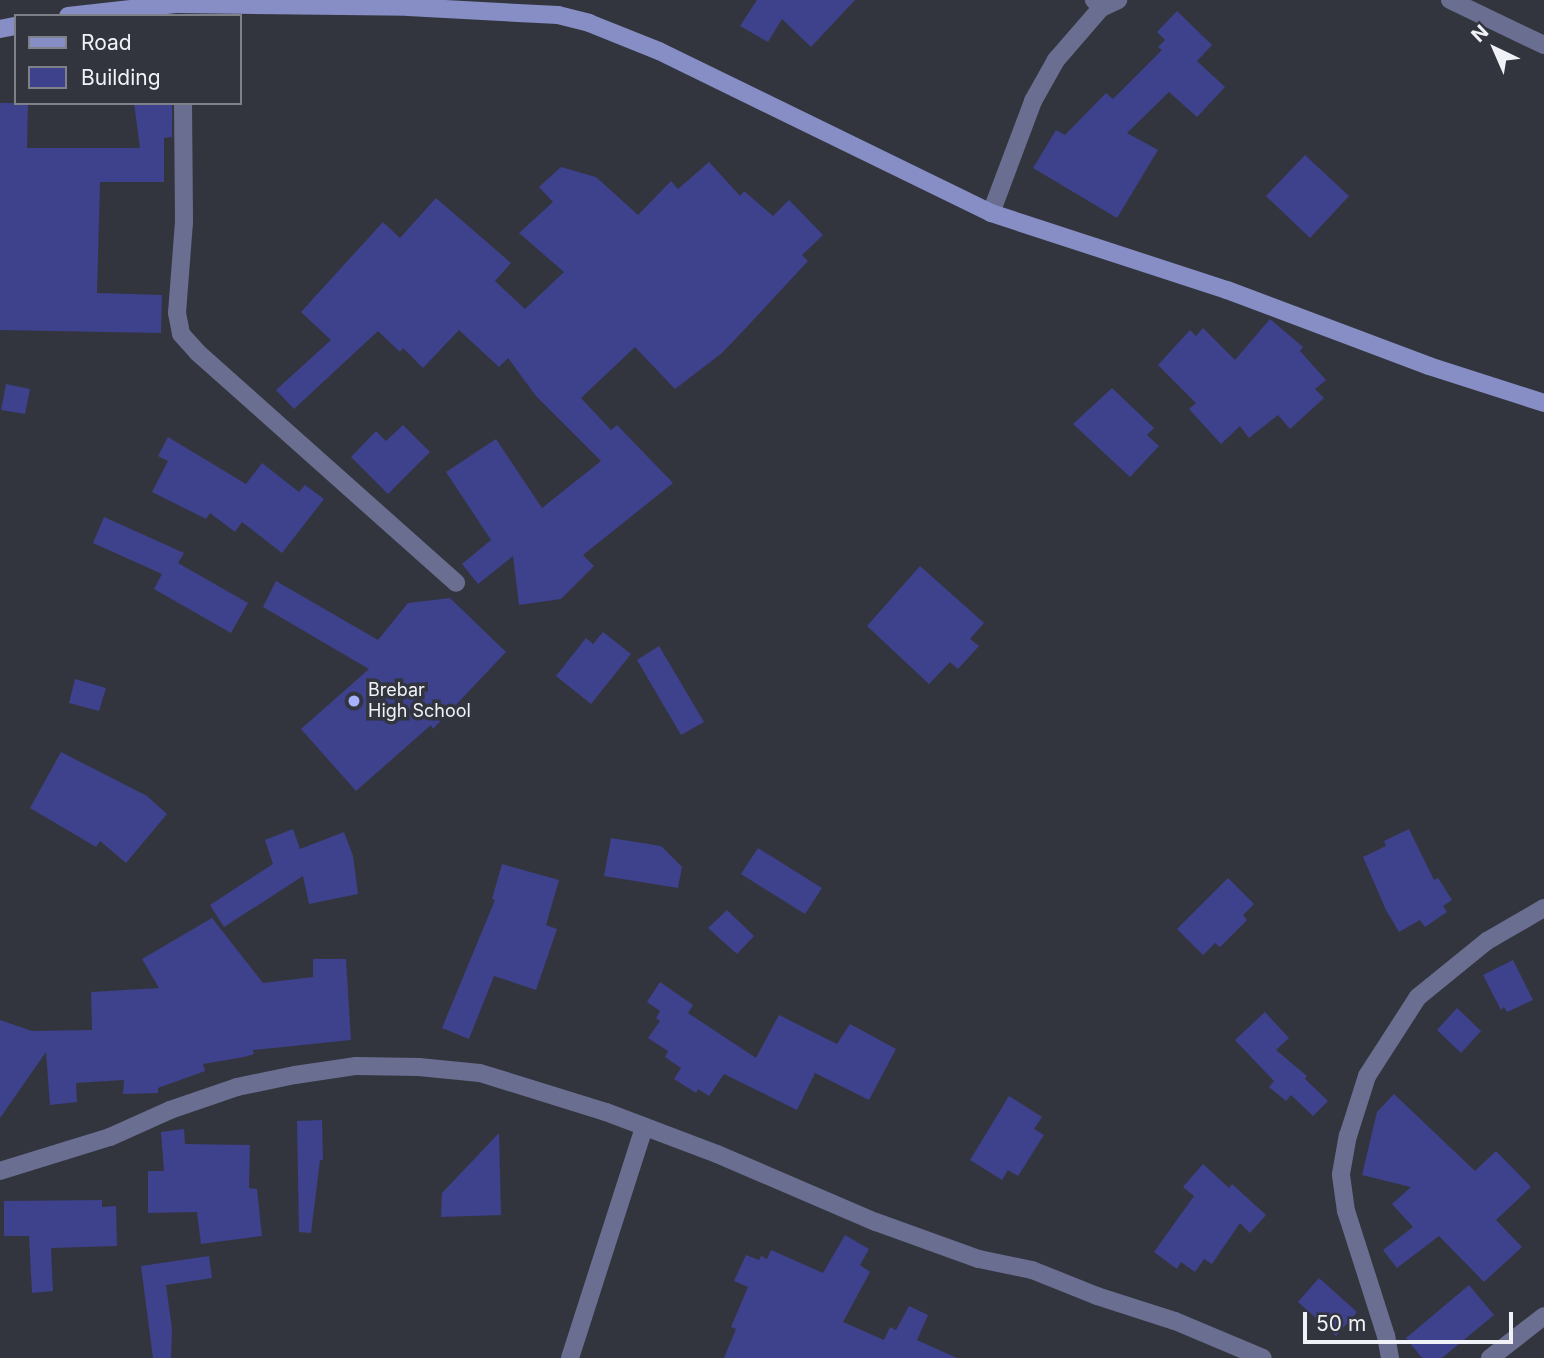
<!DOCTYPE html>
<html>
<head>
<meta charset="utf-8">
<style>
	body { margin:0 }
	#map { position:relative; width:1544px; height:1358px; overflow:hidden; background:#33353e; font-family:Inter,sans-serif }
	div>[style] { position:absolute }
	.building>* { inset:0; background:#3e418c }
	.street>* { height:18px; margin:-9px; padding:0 9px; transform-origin:9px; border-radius:9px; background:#6a6f92 }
	.secondary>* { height:18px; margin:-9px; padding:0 9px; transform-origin:9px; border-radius:9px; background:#868ec5 }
	.dots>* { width:19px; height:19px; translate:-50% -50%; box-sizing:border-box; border:4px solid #33353e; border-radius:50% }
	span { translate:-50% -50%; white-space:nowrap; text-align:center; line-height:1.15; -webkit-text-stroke:7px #33353e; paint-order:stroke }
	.poi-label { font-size:18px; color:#f1f2f8 }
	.left { translate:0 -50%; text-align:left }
	.legend { position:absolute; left:14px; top:14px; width:228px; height:91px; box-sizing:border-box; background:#33353e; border:2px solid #7f8188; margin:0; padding:9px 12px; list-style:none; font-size:21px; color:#f1f2f8 }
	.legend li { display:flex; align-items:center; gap:14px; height:35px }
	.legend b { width:35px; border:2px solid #7f8188 }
	.north { position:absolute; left:1460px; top:14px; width:70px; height:70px; -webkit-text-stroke:5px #33353e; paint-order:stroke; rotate:316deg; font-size:19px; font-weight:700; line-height:28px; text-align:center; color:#f1f2f8 }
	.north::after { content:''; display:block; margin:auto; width:24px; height:32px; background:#f1f2f8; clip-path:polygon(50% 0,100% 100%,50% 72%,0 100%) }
	.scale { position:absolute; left:1303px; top:1312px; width:210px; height:32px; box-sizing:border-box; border:4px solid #f1f2f8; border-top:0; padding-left:9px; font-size:21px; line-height:24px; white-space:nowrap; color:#f1f2f8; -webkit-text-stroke:5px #33353e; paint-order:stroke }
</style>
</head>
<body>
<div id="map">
	<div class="building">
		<i style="clip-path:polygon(757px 0,855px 0,811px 47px,782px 19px,768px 42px,740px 26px)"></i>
		<i style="clip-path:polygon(1177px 11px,1212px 45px,1197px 61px,1225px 87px,1197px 117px,1169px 92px,1127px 133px,1158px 150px,1117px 218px,1033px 168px,1056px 130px,1065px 135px,1106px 93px,1113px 99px,1162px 50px,1158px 47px,1165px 40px,1157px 32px)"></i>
		<i style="clip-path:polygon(0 103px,28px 103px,27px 148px,140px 148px,134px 103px,172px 103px,172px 137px,164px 138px,164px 182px,100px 182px,97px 293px,162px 295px,161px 333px,0 330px)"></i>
		<i style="clip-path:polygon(1305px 155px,1349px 196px,1310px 238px,1266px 196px)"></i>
		<i style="clip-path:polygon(709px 162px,740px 196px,744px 191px,773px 216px,789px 200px,823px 235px,802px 255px,808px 261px,743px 331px,722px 353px,675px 389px,635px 347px,581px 398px,611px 430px,617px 425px,673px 483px,583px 555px,594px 566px,561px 599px,519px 605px,513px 556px,478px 584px,462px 564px,491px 540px,446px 472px,496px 439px,542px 508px,601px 461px,536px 396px,508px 358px,499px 367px,459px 330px,423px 368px,403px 348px,400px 352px,378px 331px,294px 409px,276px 390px,331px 340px,301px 312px,383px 222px,400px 238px,436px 198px,511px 263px,495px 281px,525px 309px,564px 272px,519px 233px,553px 202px,539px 187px,561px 167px,596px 177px,638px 215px,671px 181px,678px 189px)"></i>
		<i style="clip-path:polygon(1270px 319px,1303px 347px,1300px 351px,1326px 380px,1315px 389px,1324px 398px,1290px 429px,1278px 415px,1249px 438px,1240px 426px,1221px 444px,1189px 409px,1196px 403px,1158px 365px,1190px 330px,1196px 336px,1203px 328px,1235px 360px)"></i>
		<i style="clip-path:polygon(6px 384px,30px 389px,25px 414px,1px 410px)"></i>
		<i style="clip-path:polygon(1112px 388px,1154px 428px,1147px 435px,1159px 446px,1130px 477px,1073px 424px)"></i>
		<i style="clip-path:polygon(403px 425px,430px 452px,388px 494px,351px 457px,376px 431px,386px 441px)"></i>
		<i style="clip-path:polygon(168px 437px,246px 484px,262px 463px,299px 492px,305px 485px,324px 499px,282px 553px,242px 522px,235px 532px,210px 513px,206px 519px,152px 492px,168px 461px,158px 456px)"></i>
		<i style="clip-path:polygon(104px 517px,184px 553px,178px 563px,248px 603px,231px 633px,154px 589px,162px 574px,93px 543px)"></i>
		<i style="clip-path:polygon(920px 566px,984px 623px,970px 639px,979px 646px,958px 669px,950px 662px,929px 684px,867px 626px)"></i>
		<i style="clip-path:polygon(276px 581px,378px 640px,408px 603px,450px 598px,506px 652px,433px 729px,431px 725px,356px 791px,301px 729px,369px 669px,263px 607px)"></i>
		<i style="clip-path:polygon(603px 632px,631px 654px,591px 704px,556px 676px,586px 638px,593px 644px)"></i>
		<i style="clip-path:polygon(659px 646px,704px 722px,681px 735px,637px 660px)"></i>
		<i style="clip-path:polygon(75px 679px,106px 688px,99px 711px,69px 703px)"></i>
		<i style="clip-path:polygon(61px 752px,147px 796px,167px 814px,126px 863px,100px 841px,96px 847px,30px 808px)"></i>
		<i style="clip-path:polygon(293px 829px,300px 849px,344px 832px,353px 856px,358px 894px,309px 904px,303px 876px,224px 927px,210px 905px,273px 864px,265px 840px)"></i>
		<i style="clip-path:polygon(1409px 829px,1434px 880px,1438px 878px,1452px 900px,1443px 906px,1447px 912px,1425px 927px,1420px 920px,1399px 932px,1386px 910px,1363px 857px,1386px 846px,1384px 841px)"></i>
		<i style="clip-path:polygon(611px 838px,661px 846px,682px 867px,678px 888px,604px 876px)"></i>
		<i style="clip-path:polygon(758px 848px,822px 888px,805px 914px,741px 874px)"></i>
		<i style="clip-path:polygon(502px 864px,559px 880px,546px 925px,557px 929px,536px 990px,494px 976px,469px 1039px,442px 1028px,495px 900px,492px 899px)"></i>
		<i style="clip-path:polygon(1228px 878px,1254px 904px,1243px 915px,1247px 920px,1220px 947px,1215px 943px,1203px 955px,1177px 929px)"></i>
		<i style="clip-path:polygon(727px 910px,754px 936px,737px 954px,708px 928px)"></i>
		<i style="clip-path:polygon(212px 918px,263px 983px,313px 977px,313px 959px,346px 959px,351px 1040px,253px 1050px,254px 1054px,244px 1057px,203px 1064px,205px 1071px,158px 1088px,158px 1093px,123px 1094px,124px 1080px,76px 1083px,77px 1102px,50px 1105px,46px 1052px,0 1118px,0 1020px,32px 1031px,92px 1030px,91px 992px,159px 988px,142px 959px)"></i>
		<i style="clip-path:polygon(1513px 960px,1533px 1000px,1507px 1012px,1504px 1007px,1501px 1010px,1483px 975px)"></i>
		<i style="clip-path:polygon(660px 982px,693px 1005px,688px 1013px,756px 1058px,779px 1015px,837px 1044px,850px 1024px,896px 1049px,869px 1100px,815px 1073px,797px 1110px,724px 1074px,709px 1096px,698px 1089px,696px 1093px,674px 1079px,681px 1068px,665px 1057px,668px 1051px,648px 1038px,660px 1021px,656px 1018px,660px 1011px,647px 1002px)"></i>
		<i style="clip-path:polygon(1457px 1008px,1481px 1031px,1461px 1053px,1437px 1030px)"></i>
		<i style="clip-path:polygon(1265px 1012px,1289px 1038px,1276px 1050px,1307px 1076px,1305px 1079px,1328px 1101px,1313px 1116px,1291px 1095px,1286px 1101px,1269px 1087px,1274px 1081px,1235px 1040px)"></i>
		<i style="clip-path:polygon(1394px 1094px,1475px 1171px,1496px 1151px,1531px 1187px,1496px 1220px,1522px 1247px,1484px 1282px,1439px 1236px,1397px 1268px,1383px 1250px,1413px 1227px,1392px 1204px,1411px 1187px,1362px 1175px,1377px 1112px)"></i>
		<i style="clip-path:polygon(1009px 1096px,1042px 1117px,1034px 1129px,1044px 1135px,1018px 1176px,1008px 1170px,1002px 1180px,970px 1160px)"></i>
		<i style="clip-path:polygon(322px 1120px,323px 1160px,320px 1160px,311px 1233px,299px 1232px,297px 1121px)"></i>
		<i style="clip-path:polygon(184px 1129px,185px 1144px,250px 1145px,249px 1188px,257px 1189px,262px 1236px,201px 1244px,197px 1212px,148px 1213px,148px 1171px,164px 1171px,161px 1132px)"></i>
		<i style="clip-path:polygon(499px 1133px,501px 1215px,441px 1217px,442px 1193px)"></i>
		<i style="clip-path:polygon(1203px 1164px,1229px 1188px,1232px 1184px,1266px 1215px,1250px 1233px,1240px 1223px,1212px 1264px,1204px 1259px,1195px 1272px,1181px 1262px,1177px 1269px,1154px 1252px,1194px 1196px,1183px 1187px)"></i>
		<i style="clip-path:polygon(102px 1200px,102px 1207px,116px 1206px,117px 1246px,51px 1248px,53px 1291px,32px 1293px,29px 1236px,4px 1236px,4px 1201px)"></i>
		<i style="clip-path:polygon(845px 1235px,869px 1249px,860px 1265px,870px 1272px,843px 1322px,884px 1340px,890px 1327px,896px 1330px,909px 1306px,928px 1315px,917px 1340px,957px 1358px,724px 1358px,736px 1329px,731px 1327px,748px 1287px,734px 1281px,746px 1255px,759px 1260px,761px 1256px,767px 1259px,771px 1250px,823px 1273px)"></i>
		<i style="clip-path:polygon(209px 1256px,212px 1278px,166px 1285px,172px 1329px,171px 1358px,153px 1358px,141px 1266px)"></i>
		<i style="clip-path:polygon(1319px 1278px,1357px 1312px,1336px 1336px,1298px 1302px)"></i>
		<i style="clip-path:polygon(1469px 1285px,1494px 1315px,1442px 1358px,1422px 1358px,1406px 1338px)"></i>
	</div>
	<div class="street">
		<i style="left:1450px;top:0;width:104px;rotate:25.6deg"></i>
		<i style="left:1101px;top:8px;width:19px;rotate:-25deg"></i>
		<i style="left:183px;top:103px;width:119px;rotate:89.5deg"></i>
		<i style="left:184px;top:222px;width:91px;rotate:94.4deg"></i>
		<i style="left:177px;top:313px;width:21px;rotate:79deg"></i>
		<i style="left:181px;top:334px;width:24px;rotate:48deg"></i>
		<i style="left:197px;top:352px;width:347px;rotate:41.7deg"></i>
		<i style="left:991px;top:213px;width:120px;rotate:-69.4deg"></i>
		<i style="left:1033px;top:101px;width:47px;rotate:-60.7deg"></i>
		<i style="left:1056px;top:60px;width:69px;rotate:-49.1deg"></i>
		<i style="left:1101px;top:8px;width:11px;rotate:-131deg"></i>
		<i style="left:0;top:1171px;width:115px;rotate:-17.2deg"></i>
		<i style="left:110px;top:1137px;width:66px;rotate:-24.2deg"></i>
		<i style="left:170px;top:1110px;width:71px;rotate:-18.9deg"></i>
		<i style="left:237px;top:1087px;width:59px;rotate:-11.7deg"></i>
		<i style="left:295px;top:1075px;width:62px;rotate:-8.4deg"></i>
		<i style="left:356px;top:1066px;width:63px;rotate:0.9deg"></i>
		<i style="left:419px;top:1067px;width:61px;rotate:5.6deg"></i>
		<i style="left:480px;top:1073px;width:132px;rotate:17.2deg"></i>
		<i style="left:606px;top:1112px;width:119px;rotate:20.7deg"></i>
		<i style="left:717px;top:1154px;width:173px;rotate:23.2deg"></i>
		<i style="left:876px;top:1222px;width:109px;rotate:19.8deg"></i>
		<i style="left:979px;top:1259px;width:54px;rotate:11.7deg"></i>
		<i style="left:1032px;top:1270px;width:70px;rotate:21.8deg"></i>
		<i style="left:1097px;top:1296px;width:82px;rotate:17.8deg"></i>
		<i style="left:1175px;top:1321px;width:95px;rotate:22.8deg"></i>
		<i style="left:570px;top:1358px;width:243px;rotate:-72.2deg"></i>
		<i style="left:1390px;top:1358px;width:22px;rotate:-100deg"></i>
		<i style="left:1386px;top:1336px;width:131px;rotate:-107.7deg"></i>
		<i style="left:1346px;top:1211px;width:37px;rotate:-98deg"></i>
		<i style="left:1341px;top:1174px;width:39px;rotate:-80deg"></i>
		<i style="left:1348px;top:1136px;width:63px;rotate:-72.4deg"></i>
		<i style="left:1367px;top:1076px;width:94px;rotate:-57.2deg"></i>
		<i style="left:1418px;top:997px;width:89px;rotate:-39.1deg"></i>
		<i style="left:1487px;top:941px;width:66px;rotate:-30.1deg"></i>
		<i style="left:1490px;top:1358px;width:68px;rotate:-37.9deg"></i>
	</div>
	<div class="secondary">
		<i style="left:68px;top:16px;width:108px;rotate:-6.4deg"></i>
		<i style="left:175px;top:4px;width:233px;rotate:0.7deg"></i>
		<i style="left:408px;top:7px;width:150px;rotate:3.1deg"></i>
		<i style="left:558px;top:15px;width:32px;rotate:14deg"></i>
		<i style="left:589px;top:23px;width:75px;rotate:21.8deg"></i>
		<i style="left:659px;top:51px;width:369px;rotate:26deg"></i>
		<i style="left:991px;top:213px;width:248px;rotate:18.1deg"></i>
		<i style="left:1227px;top:290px;width:216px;rotate:20.6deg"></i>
		<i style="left:1429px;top:366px;width:121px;rotate:17.8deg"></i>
		<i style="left:0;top:29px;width:16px;rotate:-11deg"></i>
	</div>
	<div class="dots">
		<i style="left:354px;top:701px;background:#a7b1fc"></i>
	</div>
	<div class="poi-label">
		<span class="left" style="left:368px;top:701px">Brebar<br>High School</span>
	</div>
	<ul class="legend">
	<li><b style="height:9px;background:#868ec5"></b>Road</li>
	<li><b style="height:19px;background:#3e418c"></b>Building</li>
	</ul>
	<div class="north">N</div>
	<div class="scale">50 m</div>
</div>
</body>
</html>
